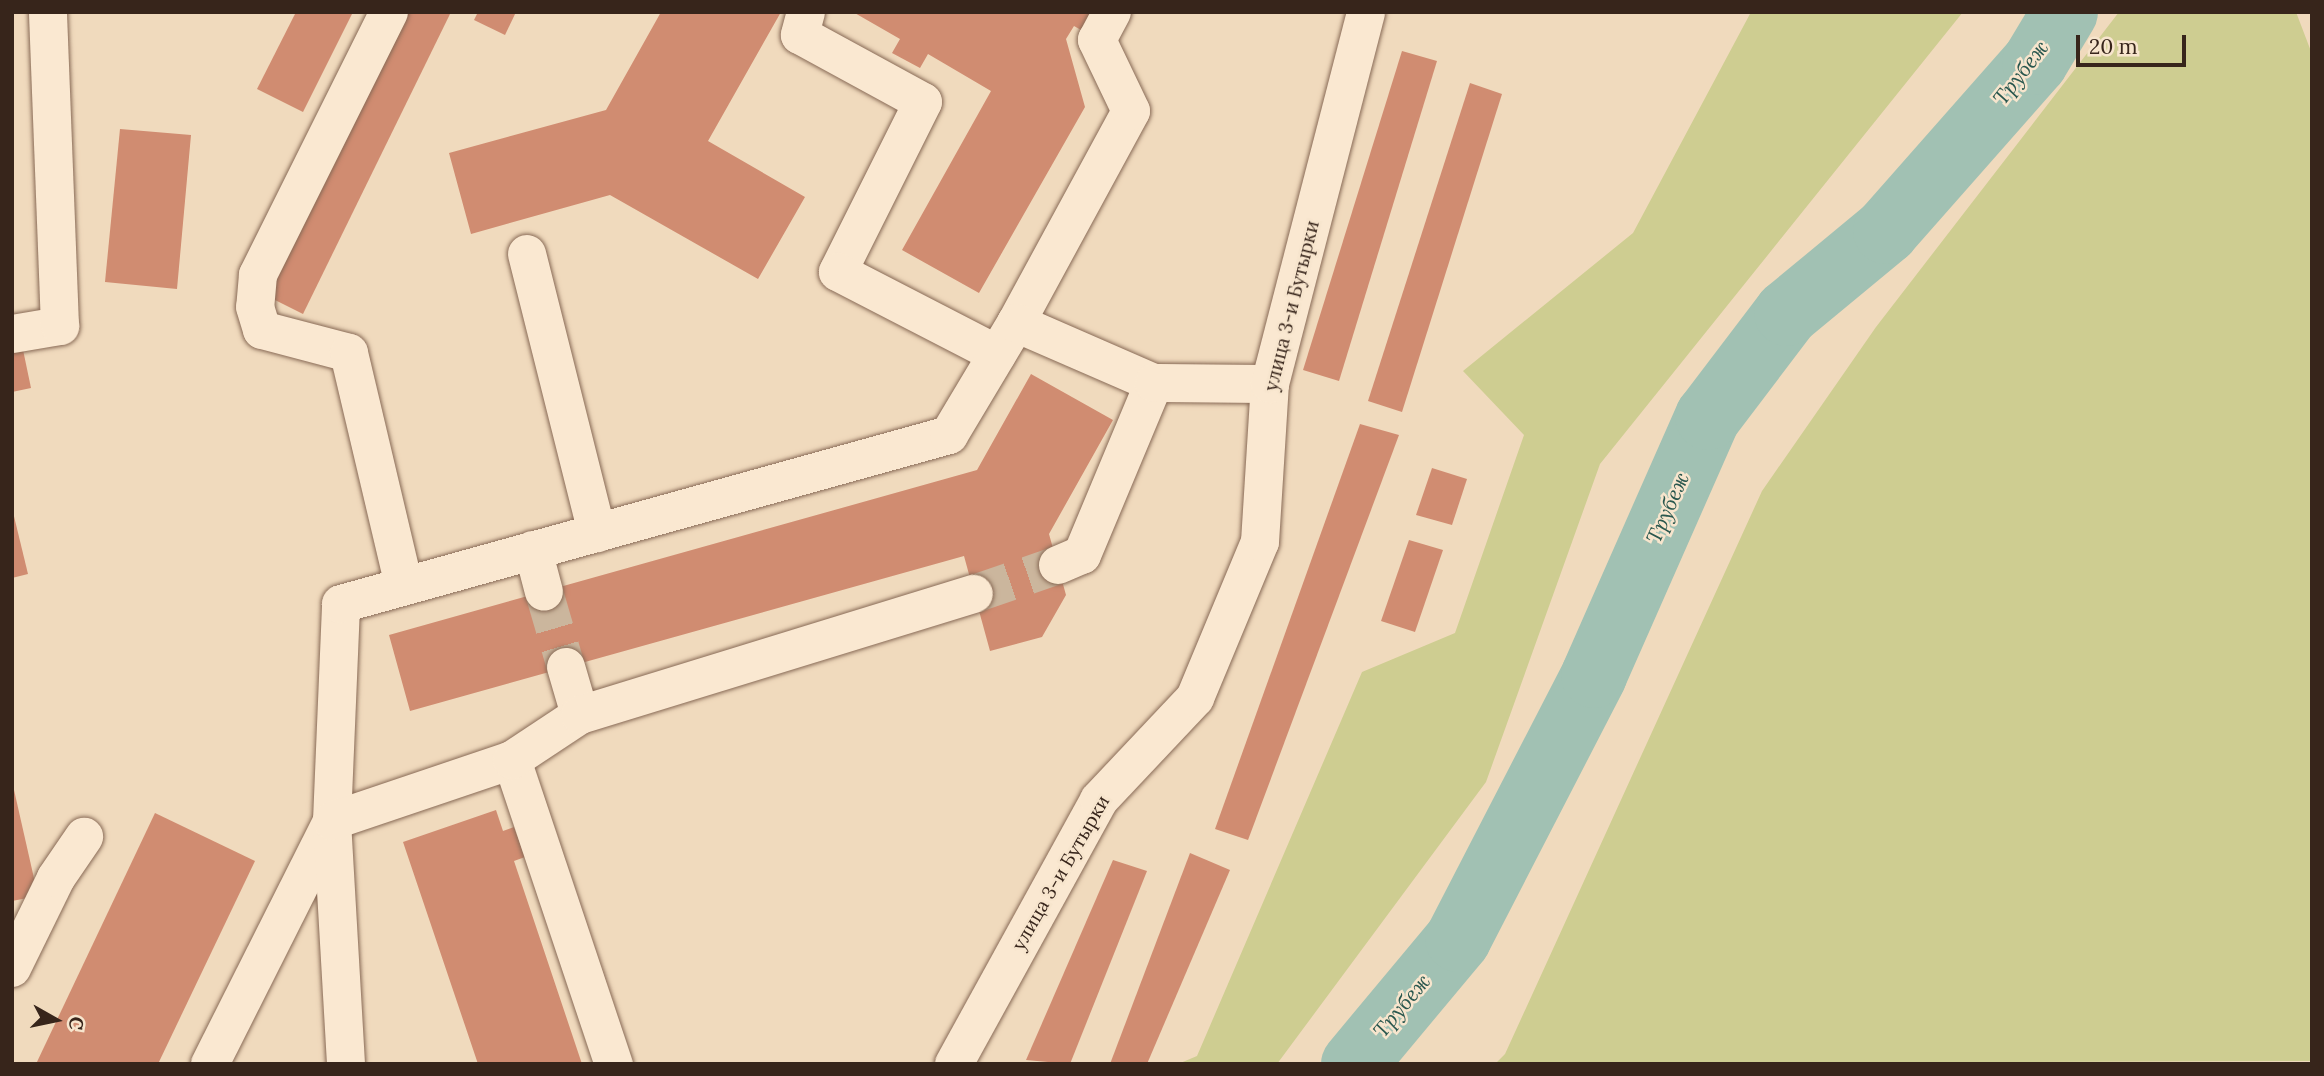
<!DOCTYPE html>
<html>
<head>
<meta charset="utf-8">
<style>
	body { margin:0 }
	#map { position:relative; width:2324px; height:1076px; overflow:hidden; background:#f0dabd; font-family:Lora,serif }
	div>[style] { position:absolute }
	.green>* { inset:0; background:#cecd91 }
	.river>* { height:66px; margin:-33px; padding:0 33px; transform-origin:33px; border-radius:33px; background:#a1c1b3 }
	.building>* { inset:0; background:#d08c71 }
	.minor-tunnel>* { height:38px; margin-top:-19px; transform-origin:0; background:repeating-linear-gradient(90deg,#cbb69d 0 38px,transparent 0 57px) }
	.roads { filter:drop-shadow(0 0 2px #886a56) drop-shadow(0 0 2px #886a56) }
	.minor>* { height:38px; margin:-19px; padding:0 19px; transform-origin:19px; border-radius:19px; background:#fae8d1 }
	span { translate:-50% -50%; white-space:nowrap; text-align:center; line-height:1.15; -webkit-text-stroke:5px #f7e5cd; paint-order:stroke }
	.street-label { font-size:19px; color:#37251b }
	.water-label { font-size:21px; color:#29574e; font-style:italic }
	.frame { position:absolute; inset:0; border:14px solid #37251b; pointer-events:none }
	.north { position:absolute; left:21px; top:985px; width:70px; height:70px; -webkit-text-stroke:5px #f7e5cd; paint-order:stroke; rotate:99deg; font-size:19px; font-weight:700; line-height:28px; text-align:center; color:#37251b }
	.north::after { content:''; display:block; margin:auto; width:24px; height:32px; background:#37251b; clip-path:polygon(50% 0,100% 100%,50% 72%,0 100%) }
	.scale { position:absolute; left:2076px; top:35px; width:110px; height:32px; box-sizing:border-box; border:4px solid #37251b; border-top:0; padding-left:9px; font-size:21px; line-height:24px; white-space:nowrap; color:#37251b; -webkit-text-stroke:5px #f7e5cd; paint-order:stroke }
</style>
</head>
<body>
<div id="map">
	<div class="green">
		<i style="clip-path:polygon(1751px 12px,1963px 12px,1600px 464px,1486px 782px,1277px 1064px,1178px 1064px,1197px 1056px,1362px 672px,1455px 633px,1524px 435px,1463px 371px,1633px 233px)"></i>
		<i style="clip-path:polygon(2119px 12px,2296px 12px,2312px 54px,2312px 1061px,1495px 1064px,1505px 1054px,1762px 491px,1876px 327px)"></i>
	</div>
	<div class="river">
		<i style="left:1354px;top:1064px;width:163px;rotate:-50.2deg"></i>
		<i style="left:1458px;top:939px;width:297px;rotate:-62.7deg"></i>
		<i style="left:1594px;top:675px;width:282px;rotate:-66.2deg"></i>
		<i style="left:1708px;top:417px;width:131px;rotate:-52.8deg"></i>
		<i style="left:1787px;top:313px;width:129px;rotate:-39.6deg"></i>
		<i style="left:1886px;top:231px;width:225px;rotate:-48.6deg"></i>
		<i style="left:2035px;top:62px;width:58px;rotate:-59deg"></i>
	</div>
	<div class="building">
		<i style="clip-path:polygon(296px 12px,353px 12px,303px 112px,257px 89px)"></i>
		<i style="clip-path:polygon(406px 12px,451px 12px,303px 314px,267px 296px)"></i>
		<i style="clip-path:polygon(478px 12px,516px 12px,505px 35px,474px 20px)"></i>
		<i style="clip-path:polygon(661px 12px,781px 12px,708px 141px,805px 197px,758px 279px,610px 195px,471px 234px,449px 153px,606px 110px)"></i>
		<i style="clip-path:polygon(853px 12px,1100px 12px,1088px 34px,1074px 26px,1066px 39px,1085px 107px,979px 293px,902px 250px,991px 91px,928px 54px,920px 68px,892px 53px,900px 39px)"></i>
		<i style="clip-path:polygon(1402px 51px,1437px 61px,1339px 381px,1303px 370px)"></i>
		<i style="clip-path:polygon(1470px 83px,1502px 94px,1402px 412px,1368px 401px)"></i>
		<i style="clip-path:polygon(120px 129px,191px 135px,177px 289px,105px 282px)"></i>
		<i style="clip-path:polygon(22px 345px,31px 388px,12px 392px,12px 347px)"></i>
		<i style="clip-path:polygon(1031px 374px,1113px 420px,1049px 534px,1066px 595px,1042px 637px,990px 651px,964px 556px,410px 711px,389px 635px,977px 470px)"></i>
		<i style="clip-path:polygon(1360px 424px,1399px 435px,1248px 840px,1215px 829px)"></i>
		<i style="clip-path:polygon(1432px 468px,1467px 479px,1452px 525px,1416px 515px)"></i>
		<i style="clip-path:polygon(12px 508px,28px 574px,12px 578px)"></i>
		<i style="clip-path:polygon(1409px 540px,1443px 550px,1415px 632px,1381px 621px)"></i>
		<i style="clip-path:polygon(12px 781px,38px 896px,12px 901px)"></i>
		<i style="clip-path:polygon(496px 810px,503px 831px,514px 827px,525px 857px,514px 861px,582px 1064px,478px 1064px,403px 842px)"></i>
		<i style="clip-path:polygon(155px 813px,255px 861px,158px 1064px,36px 1064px)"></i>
		<i style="clip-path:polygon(1190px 853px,1230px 870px,1147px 1064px,1110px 1064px)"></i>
		<i style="clip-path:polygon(1113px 860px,1147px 871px,1070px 1064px,1026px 1060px)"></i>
	</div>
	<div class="minor-tunnel">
		<i style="left:544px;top:592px;width:78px;rotate:73.7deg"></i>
		<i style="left:974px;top:594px;width:89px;rotate:-19deg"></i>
	</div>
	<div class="roads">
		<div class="minor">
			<i style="left:389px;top:12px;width:294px;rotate:116.5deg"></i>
			<i style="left:258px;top:275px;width:32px;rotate:95deg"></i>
			<i style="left:255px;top:307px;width:24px;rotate:73deg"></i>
			<i style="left:262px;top:330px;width:90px;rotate:14.8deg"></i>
			<i style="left:349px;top:353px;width:239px;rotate:76.7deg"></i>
			<i style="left:806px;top:12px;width:24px;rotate:105deg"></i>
			<i style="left:800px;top:35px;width:140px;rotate:28.6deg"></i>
			<i style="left:923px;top:102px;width:190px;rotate:116.6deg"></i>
			<i style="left:838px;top:272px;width:179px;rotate:27.3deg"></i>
			<i style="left:527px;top:254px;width:288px;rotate:75.9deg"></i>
			<i style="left:1016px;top:323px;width:241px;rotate:-61.5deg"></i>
			<i style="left:1131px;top:111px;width:79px;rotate:-115.6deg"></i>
			<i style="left:1097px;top:40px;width:32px;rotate:-62deg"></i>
			<i style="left:12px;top:334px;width:49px;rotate:-9.5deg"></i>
			<i style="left:60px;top:326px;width:314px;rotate:-92.2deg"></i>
			<i style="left:533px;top:550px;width:43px;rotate:75.3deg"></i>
			<i style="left:1058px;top:565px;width:26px;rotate:-23deg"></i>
			<i style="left:1082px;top:555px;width:186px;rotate:-67.3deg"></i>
			<i style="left:566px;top:667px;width:50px;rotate:73.7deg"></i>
			<i style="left:512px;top:760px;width:321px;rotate:71.5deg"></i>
			<i style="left:12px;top:968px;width:100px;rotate:-63.9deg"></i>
			<i style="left:56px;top:878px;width:50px;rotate:-55.7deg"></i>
			<i style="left:210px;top:1064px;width:272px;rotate:-63.3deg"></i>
			<i style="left:332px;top:821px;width:217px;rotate:-87.6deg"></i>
			<i style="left:341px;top:604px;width:631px;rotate:-15.53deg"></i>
			<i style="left:949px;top:435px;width:131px;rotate:-59.1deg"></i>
			<i style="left:1016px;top:323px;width:150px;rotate:23.5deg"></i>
			<i style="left:1154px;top:383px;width:116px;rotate:0.5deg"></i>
			<i style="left:346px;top:1064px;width:243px;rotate:-93.3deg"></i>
			<i style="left:332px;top:821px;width:190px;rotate:-18.7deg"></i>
			<i style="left:512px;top:760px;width:82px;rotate:-33.5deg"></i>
			<i style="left:580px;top:715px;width:412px;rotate:-17.1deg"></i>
			<i style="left:954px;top:1064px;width:301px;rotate:-61.2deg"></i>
			<i style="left:1099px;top:800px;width:140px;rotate:-46.7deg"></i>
			<i style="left:1195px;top:698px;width:169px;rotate:-67.4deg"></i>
			<i style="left:1260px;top:542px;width:158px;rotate:-86.4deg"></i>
			<i style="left:1270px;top:384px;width:384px;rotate:-75.5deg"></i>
		</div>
	</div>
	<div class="street-label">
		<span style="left:1292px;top:306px;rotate:-76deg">улица 3-и Бутырки</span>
		<span style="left:1061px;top:873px;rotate:-60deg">улица 3-и Бутырки</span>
	</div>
	<div class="water-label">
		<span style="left:2021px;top:73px;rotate:-52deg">Трубеж</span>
		<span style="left:1668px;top:508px;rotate:-66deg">Трубеж</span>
		<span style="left:1402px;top:1006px;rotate:-50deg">Трубеж</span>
	</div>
	<div class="frame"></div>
	<div class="north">С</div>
	<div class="scale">20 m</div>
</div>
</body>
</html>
